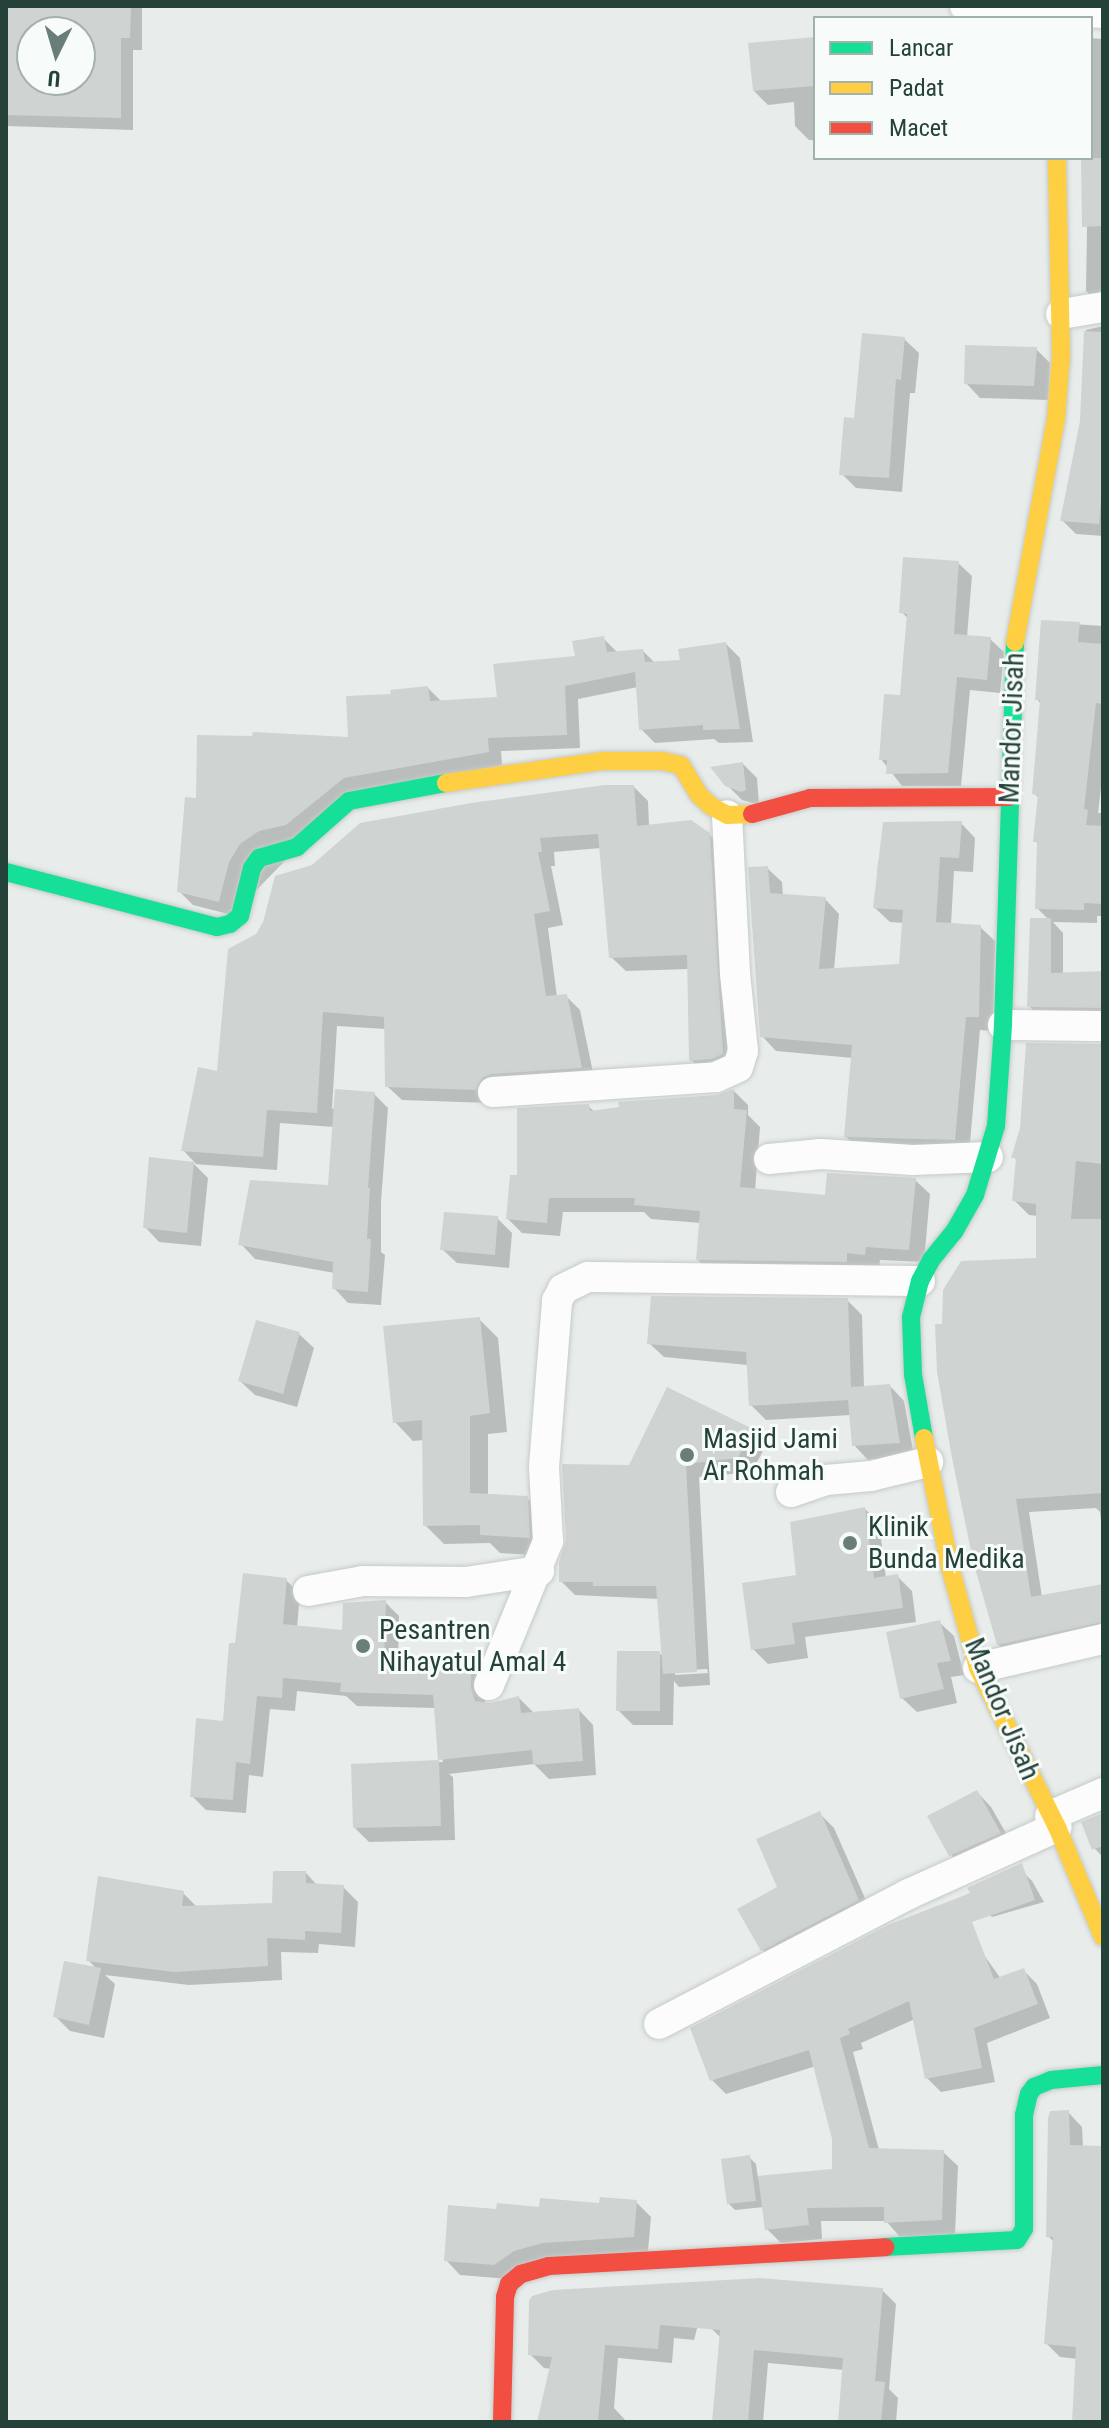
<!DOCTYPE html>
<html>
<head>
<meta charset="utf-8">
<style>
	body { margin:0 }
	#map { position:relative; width:1109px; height:2428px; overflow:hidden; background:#e8edeb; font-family:"Roboto Condensed",sans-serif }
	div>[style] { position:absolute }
	.shadow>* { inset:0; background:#0003 }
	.building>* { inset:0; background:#cfd4d2 }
	.roads { filter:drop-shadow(0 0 2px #c5cac8) drop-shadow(0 0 2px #c5cac8) }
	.street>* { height:30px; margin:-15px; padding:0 15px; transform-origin:15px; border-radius:15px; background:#fcfcfc }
	.fast>* { height:18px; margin:-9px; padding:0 9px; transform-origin:9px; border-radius:9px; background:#16e098 }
	.slow>* { height:18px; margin:-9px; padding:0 9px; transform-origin:9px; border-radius:9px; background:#ffcf43 }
	.jam>* { height:18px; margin:-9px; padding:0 9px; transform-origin:9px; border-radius:9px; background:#f24e42 }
	.dots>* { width:22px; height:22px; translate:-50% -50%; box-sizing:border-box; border:4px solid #f7fbf9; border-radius:50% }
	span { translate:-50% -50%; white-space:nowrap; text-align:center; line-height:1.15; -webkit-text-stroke:6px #f7fbf9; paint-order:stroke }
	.street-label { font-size:28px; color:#24423a }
	.poi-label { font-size:28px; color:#24423a }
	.left { translate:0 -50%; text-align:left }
	.frame { position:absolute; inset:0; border:8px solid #24423a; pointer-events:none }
	.legend { position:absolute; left:813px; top:16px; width:280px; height:144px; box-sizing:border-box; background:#f7fbf9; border:2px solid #a3b1ad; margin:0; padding:10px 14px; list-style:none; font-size:24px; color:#24423a }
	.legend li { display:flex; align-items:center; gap:16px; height:40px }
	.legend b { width:40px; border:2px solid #a3b1ad }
	.north { position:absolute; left:16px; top:16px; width:80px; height:80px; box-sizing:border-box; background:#f7fbf9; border:2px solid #a3b1ad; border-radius:50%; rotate:185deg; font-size:22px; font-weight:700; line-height:32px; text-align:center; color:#24423a }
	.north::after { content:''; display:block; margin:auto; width:28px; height:36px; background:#697e78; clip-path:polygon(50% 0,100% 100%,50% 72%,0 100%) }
</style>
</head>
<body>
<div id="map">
	<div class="shadow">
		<i style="clip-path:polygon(evenodd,6px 6px,19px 10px,142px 6px,142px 50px,133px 50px,133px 130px,6px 126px,6px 6px,32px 32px,80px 32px,80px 80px,32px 80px,32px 32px)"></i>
		<i style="clip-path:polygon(1091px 38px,1103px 39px,1103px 305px,1100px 305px,1086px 291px,1087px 227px,1081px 158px,1091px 158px)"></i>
		<i style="clip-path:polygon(815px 42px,815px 140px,809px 140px,795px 126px,794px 102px,768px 105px,754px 91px)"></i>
		<i style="clip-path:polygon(1103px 326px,1103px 536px,1076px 534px,1062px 520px,1082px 421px,1086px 330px)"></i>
		<i style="clip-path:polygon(904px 339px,919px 353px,915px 393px,910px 393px,902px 492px,856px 488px,842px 474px,855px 420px)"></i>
		<i style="clip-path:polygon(1036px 349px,1050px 363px,1048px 400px,980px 398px,966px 383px)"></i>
		<i style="clip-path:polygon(958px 563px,972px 576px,967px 637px,990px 639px,1004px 652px,1000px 693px,970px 690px,961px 786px,902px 786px,881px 759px,902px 697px,909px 620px,902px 612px)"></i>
		<i style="clip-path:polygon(1043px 622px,1103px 626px,1103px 771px,1098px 813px,1103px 813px,1103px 916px,1097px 916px,1097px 923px,1053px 922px,1063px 933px,1063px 974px,1103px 973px,1103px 1020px,1042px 1019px,1029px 1006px,1049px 920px,1037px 908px,1039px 845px,1035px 841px,1039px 798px,1034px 793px,1041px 704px,1037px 699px)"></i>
		<i style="clip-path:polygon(603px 638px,617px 652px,643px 651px,655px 663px,682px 662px,726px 644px,740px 658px,753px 742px,719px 743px,714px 739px,655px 743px,641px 729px,638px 687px,578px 699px,580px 748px,501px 751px,502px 765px,348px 796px,232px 915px,193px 905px,179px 891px,198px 801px,350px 739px,393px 696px,428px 688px,442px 702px,499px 699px,577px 658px)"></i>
		<i style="clip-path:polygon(743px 764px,757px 778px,759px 805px,742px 800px,727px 785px)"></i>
		<i style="clip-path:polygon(634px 787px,648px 801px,649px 826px,709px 834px,723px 849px,737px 1068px,706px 1074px,691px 1060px,689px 969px,626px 971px,611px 957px,601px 848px,554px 852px,555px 866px,551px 866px,563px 925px,548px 928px,557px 997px,566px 996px,580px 1010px,595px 1082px,490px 1103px,402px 1100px,387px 1086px,386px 1029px,337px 1026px,332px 1109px,374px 1094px,388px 1108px,381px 1202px,381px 1252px,385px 1255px,381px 1305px,348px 1303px,334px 1288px,335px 1273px,255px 1259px,241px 1244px,330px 1187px,334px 1127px,280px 1123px,277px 1170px,194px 1164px,208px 1178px,201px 1246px,159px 1242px,145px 1227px,151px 1159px,196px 1164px,183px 1150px,219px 1073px,229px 950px)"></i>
		<i style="clip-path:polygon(961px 823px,975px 838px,973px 872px,954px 871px,951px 925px,980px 927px,995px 941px,993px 1031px,980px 1030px,969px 1154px,861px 1151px,846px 1137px,853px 1058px,776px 1051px,762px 1036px,767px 868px,782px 882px,783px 896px,825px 899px,839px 914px,834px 970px,901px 966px,904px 923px,890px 922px,875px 908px,878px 862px)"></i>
		<i style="clip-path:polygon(1103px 1045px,1103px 1540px,1100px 1512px,1096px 1508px,1029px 1512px,1042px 1597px,1096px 1604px,1103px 1637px,1012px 1658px,998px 1644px,944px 1326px,1038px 1260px,1038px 1216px,1029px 1215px,1015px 1201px,1018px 1162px,1014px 1157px)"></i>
		<i style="clip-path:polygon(734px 1091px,748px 1105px,748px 1115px,760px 1127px,755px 1191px,827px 1197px,915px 1180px,930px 1194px,924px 1262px,880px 1260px,879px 1268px,713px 1274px,698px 1260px,701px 1223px,651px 1219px,644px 1212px,563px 1212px,560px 1236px,522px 1233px,508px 1219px,519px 1177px,588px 1106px,595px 1112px,718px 1097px)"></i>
		<i style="clip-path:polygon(497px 1218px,512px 1233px,509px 1268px,457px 1263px,442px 1249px)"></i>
		<i style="clip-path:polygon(847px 1300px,862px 1315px,864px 1388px,890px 1386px,904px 1401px,914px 1456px,868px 1460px,854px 1445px,851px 1415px,766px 1420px,751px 1405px,748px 1365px,664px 1357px,649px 1343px)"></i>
		<i style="clip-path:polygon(479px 1319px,498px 1338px,507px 1432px,488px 1434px,488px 1496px,527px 1498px,546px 1517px,548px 1556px,500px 1553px,490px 1543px,444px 1544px,425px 1525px,424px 1440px,413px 1441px,395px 1422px)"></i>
		<i style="clip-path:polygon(299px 1334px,314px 1348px,297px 1407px,255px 1395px,240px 1381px)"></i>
		<i style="clip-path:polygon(evenodd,752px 1431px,766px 1445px,752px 1472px,699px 1477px,710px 1685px,679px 1687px,674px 1681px,673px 1725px,633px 1725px,618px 1710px,659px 1653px,664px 1657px,659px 1599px,575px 1595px,561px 1581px,630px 1466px,752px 1431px,707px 1669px,708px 1673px,675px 1675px,675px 1671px,707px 1669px)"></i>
		<i style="clip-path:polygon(865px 1509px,879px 1523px,886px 1578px,898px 1577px,912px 1591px,916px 1622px,805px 1637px,808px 1658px,768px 1664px,753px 1649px,798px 1577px)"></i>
		<i style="clip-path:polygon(286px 1580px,300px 1594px,297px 1628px,344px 1633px,385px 1602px,399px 1616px,398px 1664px,471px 1658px,485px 1672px,485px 1704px,519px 1698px,533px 1712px,579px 1710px,593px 1725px,596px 1775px,549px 1779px,534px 1764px,449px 1774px,453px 1777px,455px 1840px,369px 1842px,355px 1828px,353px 1765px,443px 1762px,436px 1708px,357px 1706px,346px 1696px,297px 1691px,295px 1711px,270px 1709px,263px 1777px,249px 1775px,246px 1813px,206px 1810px,192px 1796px,225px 1723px,237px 1646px)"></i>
		<i style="clip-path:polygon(939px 1622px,954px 1636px,964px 1675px,951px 1677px,957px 1703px,917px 1712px,902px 1698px)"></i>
		<i style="clip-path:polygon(977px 1792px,991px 1807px,1014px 1847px,965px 1869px,951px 1855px)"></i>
		<i style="clip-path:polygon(820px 1814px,834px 1828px,872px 1914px,777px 1964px,763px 1950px,780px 1888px)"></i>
		<i style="clip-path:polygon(1103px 1817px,1103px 1857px,1094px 1848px)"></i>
		<i style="clip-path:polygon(1018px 1867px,1032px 1881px,1044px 1902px,992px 1917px,978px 1903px)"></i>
		<i style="clip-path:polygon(306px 1873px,317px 1885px,343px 1887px,358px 1902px,355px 1947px,319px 1944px,318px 1953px,281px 1952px,282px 1980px,189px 1985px,105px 1975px,115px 1984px,104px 2038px,70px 2031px,56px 2017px,97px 1969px,88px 1960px,183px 1893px,198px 1908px,274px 1905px)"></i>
		<i style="clip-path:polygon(984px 1955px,1001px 1979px,1023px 1970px,1037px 1984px,1050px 2018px,987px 2043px,995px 2082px,941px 2092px,927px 2078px,915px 2019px,861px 2043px,863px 2049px,853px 2052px,879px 2150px,943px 2152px,958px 2166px,955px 2234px,900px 2237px,886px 2221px,821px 2221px,822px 2239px,781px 2243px,767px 2229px,764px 2207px,735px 2210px,729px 2204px,749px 2157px,756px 2164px,758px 2178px,834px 2170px,834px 2138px,816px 2066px,726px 2094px,712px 2080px)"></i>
		<i style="clip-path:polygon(1068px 2112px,1082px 2127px,1083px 2148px,1103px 2148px,1103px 2422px,1074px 2422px,1078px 2359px,1060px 2357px,1046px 2343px,1055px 2243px,1048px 2236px)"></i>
		<i style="clip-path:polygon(636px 2202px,651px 2217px,648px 2251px,509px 2279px,460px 2275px,446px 2260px,498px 2211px)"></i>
		<i style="clip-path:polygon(882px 2290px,896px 2304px,889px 2389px,898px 2398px,896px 2422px,840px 2422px,844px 2370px,768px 2363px,763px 2422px,714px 2422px,721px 2338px,700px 2317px,694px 2340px,674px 2338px,672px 2363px,618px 2358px,614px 2408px,627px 2422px,539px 2422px,552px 2369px,544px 2368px,530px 2354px,531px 2302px)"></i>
	</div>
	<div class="building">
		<i style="clip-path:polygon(evenodd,131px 6px,130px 38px,121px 38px,121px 118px,6px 115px,6px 8px,131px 6px,32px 32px,80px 32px,80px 80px,32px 80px,32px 32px)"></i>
		<i style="clip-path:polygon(815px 37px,815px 86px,753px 91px,748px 43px)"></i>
		<i style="clip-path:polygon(1081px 158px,1103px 158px,1103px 226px,1082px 227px)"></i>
		<i style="clip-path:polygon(1084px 331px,1103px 332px,1103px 476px,1099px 524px,1060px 521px,1080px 421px)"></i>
		<i style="clip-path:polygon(862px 333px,905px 337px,901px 380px,896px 379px,889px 478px,839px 475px,844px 417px,854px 418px)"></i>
		<i style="clip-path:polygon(965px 345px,1037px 347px,1034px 386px,964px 384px)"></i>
		<i style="clip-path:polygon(903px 557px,959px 561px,954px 634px,991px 637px,987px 680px,957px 677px,948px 773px,886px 774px,887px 760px,879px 760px,884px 694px,900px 695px,907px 614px,899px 613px)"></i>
		<i style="clip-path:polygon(1041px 620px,1080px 622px,1078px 642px,1103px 644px,1103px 704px,1096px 703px,1084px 809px,1088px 810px,1086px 825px,1103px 826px,1103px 904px,1084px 903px,1084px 910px,1035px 909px,1037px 842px,1033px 842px,1038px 795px,1032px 794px,1040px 700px,1035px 700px)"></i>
		<i style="clip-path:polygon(604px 636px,607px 652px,643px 649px,645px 662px,680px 660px,678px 649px,726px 642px,740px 729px,703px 730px,703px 725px,639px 730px,635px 672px,565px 686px,567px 735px,488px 738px,489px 752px,344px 778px,286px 825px,259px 831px,240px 844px,229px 862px,219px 902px,177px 892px,185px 797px,196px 798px,197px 735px,252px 736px,253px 732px,348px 737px,346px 696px,391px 694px,390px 690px,428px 686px,430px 701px,497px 697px,493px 664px,575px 656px,572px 641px)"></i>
		<i style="clip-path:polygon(743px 762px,746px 790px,741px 792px,725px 786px,710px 767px)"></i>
		<i style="clip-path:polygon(605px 785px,634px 785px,637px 826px,691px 820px,710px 833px,723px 1054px,712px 1059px,689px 1061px,687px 955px,609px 958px,598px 834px,540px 838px,542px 852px,538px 852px,550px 911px,534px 914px,546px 996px,567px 994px,582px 1068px,492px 1074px,482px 1078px,476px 1090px,385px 1087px,384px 1017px,323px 1012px,317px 1113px,267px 1110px,263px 1157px,181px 1151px,198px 1067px,217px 1071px,228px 949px,256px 934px,263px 922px,275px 876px,312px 865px,360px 823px,471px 803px)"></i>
		<i style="clip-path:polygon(962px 821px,959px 858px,940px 857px,936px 922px,981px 925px,979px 1017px,966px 1017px,955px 1140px,844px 1137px,852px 1045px,760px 1037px,748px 867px,768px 866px,770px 893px,826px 897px,819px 969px,899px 964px,903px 910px,873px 908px,883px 822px)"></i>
		<i style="clip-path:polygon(1030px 918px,1051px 918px,1051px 973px,1103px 971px,1103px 1008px,1027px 1007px)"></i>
		<i style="clip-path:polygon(1026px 1043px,1103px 1044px,1103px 1164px,1076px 1161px,1071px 1219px,1103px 1219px,1103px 1493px,1016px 1499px,1031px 1597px,1103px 1584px,1103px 1622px,997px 1645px,973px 1561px,952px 1458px,937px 1372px,935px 1324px,942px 1324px,943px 1290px,961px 1261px,1036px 1258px,1036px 1204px,1012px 1201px,1016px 1158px,1011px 1158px,1020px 1128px)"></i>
		<i style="clip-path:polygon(335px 1089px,375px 1092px,368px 1188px,370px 1188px,367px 1239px,371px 1239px,368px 1292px,332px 1289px,333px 1262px,238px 1245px,250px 1180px,328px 1185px)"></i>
		<i style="clip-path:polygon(734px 1089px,734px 1109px,747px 1110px,740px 1187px,825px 1195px,827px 1173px,916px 1178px,909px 1250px,866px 1247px,865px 1255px,847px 1253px,847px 1262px,696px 1260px,700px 1211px,634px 1205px,635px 1198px,549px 1198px,547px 1223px,506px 1219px,510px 1175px,517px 1175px,517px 1108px,589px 1104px,590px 1111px,619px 1107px,618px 1102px,717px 1095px)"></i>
		<i style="clip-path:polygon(149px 1157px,194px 1162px,187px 1233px,143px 1228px)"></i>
		<i style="clip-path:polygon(444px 1212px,498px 1216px,495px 1255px,440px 1250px)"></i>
		<i style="clip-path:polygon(651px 1296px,848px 1298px,851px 1387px,890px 1384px,900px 1443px,852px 1446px,848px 1400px,749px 1406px,746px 1352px,647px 1344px)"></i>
		<i style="clip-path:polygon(480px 1317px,490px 1413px,470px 1416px,470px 1493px,528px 1496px,530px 1538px,480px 1535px,480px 1525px,423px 1526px,422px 1420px,393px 1423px,383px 1326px)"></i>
		<i style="clip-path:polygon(256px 1320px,300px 1332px,283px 1394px,238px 1381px)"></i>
		<i style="clip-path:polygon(667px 1387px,753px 1429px,738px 1458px,686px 1464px,697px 1672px,663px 1674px,656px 1586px,593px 1586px,593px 1582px,559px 1582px,559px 1562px,566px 1540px,562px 1464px,629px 1465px)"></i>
		<i style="clip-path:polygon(865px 1507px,874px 1578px,898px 1574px,903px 1608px,792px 1623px,795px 1644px,751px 1650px,742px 1583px,796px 1575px,790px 1522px)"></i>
		<i style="clip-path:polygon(243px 1573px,287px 1578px,283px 1624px,342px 1630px,343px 1603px,386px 1600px,384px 1663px,472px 1656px,471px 1687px,475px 1701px,491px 1703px,519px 1696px,521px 1713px,579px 1708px,583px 1761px,533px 1765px,532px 1750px,438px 1760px,433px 1695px,340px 1692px,341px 1683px,283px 1678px,282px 1698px,257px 1696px,250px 1764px,236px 1762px,233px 1800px,190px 1797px,196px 1718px,223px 1721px,229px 1643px,235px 1643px)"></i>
		<i style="clip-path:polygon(940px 1620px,951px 1661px,937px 1663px,944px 1689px,900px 1699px,886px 1632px)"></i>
		<i style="clip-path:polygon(617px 1651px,660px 1651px,660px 1711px,616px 1711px)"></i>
		<i style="clip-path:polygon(439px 1760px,441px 1826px,353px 1828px,351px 1764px)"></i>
		<i style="clip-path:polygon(977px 1790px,1001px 1833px,949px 1856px,927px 1816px)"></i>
		<i style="clip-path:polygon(820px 1811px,859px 1900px,761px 1951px,737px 1909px,777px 1887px,756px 1839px)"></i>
		<i style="clip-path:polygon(1103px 1813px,1103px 1846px,1092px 1850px,1081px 1822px)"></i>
		<i style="clip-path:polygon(1022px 1863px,1035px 1900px,972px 1922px,994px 1979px,1024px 1968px,1038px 2004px,974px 2028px,982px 2068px,925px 2079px,909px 2001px,848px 2029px,850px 2034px,840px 2038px,869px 2148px,944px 2150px,942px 2220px,884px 2223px,884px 2207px,807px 2208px,809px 2225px,765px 2230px,758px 2176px,832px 2169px,832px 2139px,809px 2050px,710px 2081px,690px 2028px,888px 1925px,970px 1893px,967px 1888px)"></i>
		<i style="clip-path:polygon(273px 1871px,306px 1871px,306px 1883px,344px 1885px,341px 1933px,305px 1931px,305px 1940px,267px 1938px,268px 1966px,174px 1972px,86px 1961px,98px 1876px,184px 1891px,182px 1906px,272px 1903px)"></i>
		<i style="clip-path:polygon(64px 1961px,101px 1968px,89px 2025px,53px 2017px)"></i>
		<i style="clip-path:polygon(1069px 2110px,1070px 2145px,1103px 2146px,1102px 2422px,1072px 2422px,1076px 2347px,1044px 2344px,1053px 2237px,1046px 2237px,1048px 2118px,1050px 2111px)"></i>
		<i style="clip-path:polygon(750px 2155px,756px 2201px,727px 2204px,721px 2159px)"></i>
		<i style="clip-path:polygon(600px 2197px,637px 2200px,634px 2237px,543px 2243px,514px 2251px,494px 2265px,444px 2261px,448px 2205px,496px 2209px,497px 2203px,539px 2207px,540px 2198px,599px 2203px)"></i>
		<i style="clip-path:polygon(760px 2278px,883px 2288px,875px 2381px,885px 2382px,881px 2422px,838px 2422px,843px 2358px,754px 2350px,748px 2422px,712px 2422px,720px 2330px,660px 2325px,658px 2349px,605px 2345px,598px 2422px,537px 2422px,552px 2357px,528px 2355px,529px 2301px,532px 2296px,553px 2290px)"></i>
	</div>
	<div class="roads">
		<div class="street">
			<i style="left:965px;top:6px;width:138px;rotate:2.9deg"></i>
			<i style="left:1061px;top:314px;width:43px;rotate:-9.5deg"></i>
			<i style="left:1003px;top:1025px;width:100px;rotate:0.6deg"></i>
			<i style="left:493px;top:1092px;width:224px;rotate:-3.8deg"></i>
			<i style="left:716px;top:1077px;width:24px;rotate:-24deg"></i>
			<i style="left:738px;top:1067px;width:17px;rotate:-73deg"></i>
			<i style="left:743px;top:1051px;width:78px;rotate:-95.9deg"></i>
			<i style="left:735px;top:973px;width:158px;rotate:-92.9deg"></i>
			<i style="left:769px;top:1159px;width:52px;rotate:-5.5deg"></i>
			<i style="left:821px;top:1154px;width:92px;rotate:3.7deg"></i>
			<i style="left:913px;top:1160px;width:75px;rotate:-2.3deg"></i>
			<i style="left:791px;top:1492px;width:37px;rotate:-19deg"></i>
			<i style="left:826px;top:1480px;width:45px;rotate:-5.1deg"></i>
			<i style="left:871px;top:1476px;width:59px;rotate:-13.8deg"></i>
			<i style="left:308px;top:1591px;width:56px;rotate:-10.3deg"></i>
			<i style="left:363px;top:1581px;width:103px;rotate:0.6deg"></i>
			<i style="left:466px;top:1582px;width:74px;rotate:-8.6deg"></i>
			<i style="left:978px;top:1668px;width:128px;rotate:-13.1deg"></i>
			<i style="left:489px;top:1685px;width:156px;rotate:-67.7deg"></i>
			<i style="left:548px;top:1541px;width:74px;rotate:-93.1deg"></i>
			<i style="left:544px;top:1467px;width:167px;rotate:-85.5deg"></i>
			<i style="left:557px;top:1301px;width:13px;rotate:-63deg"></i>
			<i style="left:563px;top:1289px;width:28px;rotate:-26deg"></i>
			<i style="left:588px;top:1277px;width:332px;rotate:0.7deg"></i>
			<i style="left:1050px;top:1816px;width:58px;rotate:-23.5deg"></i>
			<i style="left:659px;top:2024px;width:282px;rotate:-27.5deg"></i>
			<i style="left:909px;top:1894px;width:162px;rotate:-24.4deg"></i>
		</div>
		<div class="fast">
			<i style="left:6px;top:872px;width:218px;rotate:14.6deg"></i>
			<i style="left:217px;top:927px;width:13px;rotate:-13deg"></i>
			<i style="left:230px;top:924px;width:13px;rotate:-39deg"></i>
			<i style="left:240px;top:916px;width:49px;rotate:-76deg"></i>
			<i style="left:252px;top:868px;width:12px;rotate:-55deg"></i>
			<i style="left:259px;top:858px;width:40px;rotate:-16deg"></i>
			<i style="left:297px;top:847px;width:69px;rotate:-41.5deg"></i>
			<i style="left:349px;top:801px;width:99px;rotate:-10.5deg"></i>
			<i style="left:924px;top:1438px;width:65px;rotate:-99.8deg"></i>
			<i style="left:913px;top:1374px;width:57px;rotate:-92deg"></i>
			<i style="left:911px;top:1317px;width:37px;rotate:-76deg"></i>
			<i style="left:920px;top:1281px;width:24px;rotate:-62deg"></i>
			<i style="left:931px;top:1260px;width:36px;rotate:-51deg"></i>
			<i style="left:954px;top:1232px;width:43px;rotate:-60.4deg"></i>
			<i style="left:975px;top:1195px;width:72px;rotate:-73.1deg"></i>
			<i style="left:996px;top:1126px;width:101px;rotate:-86deg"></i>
			<i style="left:1003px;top:1025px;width:383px;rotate:-88.2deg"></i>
			<i style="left:885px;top:2247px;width:132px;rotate:-3deg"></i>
			<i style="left:1017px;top:2240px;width:13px;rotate:-58deg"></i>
			<i style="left:1024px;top:2229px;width:114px;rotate:-90deg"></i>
			<i style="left:1024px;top:2115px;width:22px;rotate:-77deg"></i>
			<i style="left:1029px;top:2094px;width:9px;rotate:-54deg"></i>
			<i style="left:1034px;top:2087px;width:18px;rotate:-22deg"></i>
			<i style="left:1051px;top:2080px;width:52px;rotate:-5.5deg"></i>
		</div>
		<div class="slow">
			<i style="left:1015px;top:642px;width:227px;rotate:-79.6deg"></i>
			<i style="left:1056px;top:419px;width:64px;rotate:-85.5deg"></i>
			<i style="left:1061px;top:355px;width:197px;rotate:-91.2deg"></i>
			<i style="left:446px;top:783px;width:159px;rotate:-8deg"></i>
			<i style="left:603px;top:761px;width:59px"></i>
			<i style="left:662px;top:761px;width:19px;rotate:12deg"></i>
			<i style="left:681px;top:765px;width:35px;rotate:59deg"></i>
			<i style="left:699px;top:795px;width:16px;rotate:43deg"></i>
			<i style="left:711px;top:806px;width:18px;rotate:29deg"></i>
			<i style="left:727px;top:815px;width:25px;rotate:-2deg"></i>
			<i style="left:924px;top:1438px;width:132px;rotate:78.6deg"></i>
			<i style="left:950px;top:1567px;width:105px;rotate:74.5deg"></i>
			<i style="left:978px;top:1668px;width:178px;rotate:63.6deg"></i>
			<i style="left:1057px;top:1827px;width:119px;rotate:67.3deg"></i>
		</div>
		<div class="jam">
			<i style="left:752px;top:814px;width:60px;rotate:-15.4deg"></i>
			<i style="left:810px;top:798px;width:199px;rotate:-0.3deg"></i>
			<i style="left:502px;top:2422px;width:125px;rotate:-88.6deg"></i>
			<i style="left:505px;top:2297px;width:14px;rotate:-73deg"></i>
			<i style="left:509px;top:2284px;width:16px;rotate:-40deg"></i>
			<i style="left:521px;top:2274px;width:29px;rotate:-16deg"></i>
			<i style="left:549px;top:2266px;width:337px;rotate:-3.2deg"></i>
		</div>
	</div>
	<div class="dots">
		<i style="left:687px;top:1455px;background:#697e78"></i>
		<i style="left:850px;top:1543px;background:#697e78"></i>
		<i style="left:363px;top:1646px;background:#697e78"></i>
	</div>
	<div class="street-label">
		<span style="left:1012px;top:728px;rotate:-88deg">Mandor Jisah</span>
		<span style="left:1002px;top:1709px;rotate:67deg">Mandor Jisah</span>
	</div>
	<div class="poi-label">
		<span class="left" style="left:703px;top:1455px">Masjid Jami<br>Ar Rohmah</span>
		<span class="left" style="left:868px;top:1543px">Klinik<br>Bunda Medika</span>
		<span class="left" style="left:379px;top:1646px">Pesantren<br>Nihayatul Amal 4</span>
	</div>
	<div class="frame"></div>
	<ul class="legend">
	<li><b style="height:10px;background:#16e098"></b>Lancar</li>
	<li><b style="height:10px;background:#ffcf43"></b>Padat</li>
	<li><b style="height:10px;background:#f24e42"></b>Macet</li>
	</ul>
	<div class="north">U</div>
</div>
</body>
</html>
